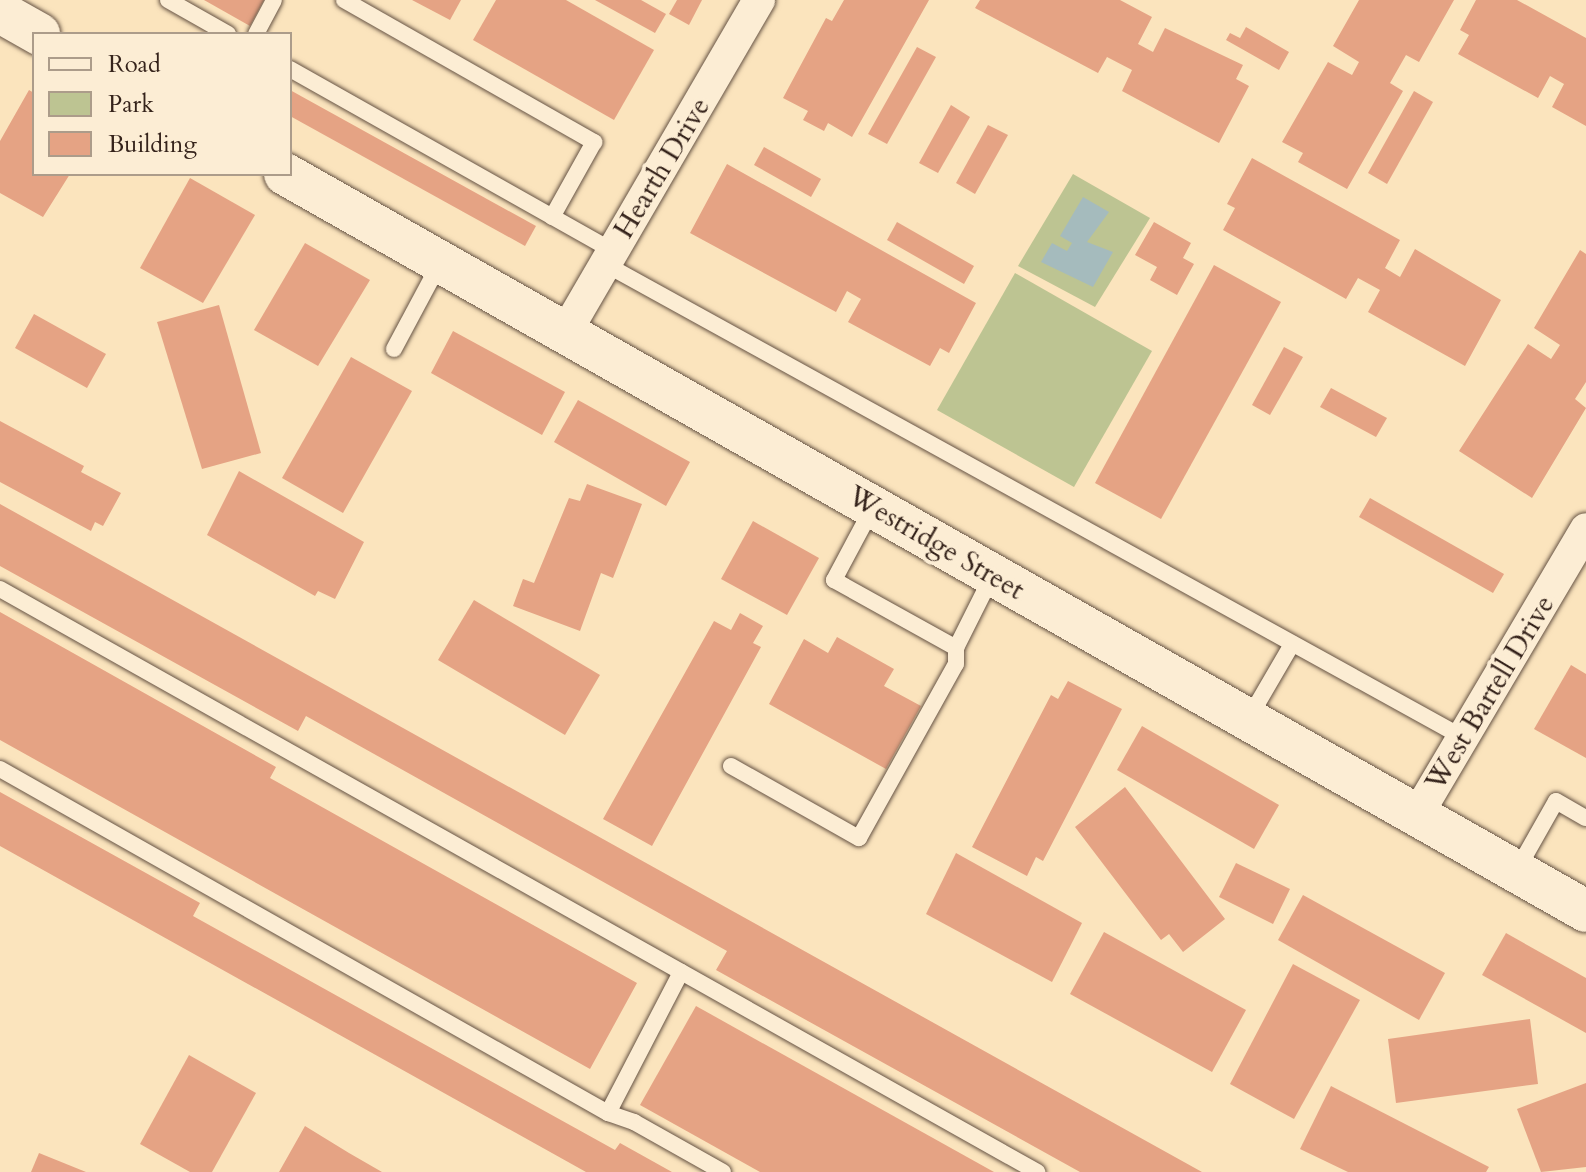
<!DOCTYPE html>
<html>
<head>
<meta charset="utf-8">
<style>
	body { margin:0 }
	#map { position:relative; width:1586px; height:1172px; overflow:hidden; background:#fbe4bd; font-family:Cardo,serif }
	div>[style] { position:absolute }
	.green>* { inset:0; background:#bdc492 }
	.water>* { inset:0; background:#a5bbbd }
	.building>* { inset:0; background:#e5a384 }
	.roads { filter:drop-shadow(0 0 2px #665344) drop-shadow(0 0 2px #665344) }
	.service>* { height:16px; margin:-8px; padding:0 8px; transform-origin:8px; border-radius:8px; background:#fcedd4 }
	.minor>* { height:32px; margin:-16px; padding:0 16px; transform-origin:16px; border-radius:16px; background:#fcedd4 }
	.tertiary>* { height:42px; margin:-21px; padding:0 21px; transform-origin:21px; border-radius:21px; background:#fcedd4 }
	span { translate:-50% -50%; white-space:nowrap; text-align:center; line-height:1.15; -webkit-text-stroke:8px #fcedd4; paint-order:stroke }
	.street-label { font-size:28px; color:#35231b }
	.legend { position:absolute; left:32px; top:32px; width:260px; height:144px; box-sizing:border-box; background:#fcedd4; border:2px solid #ac9c8a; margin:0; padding:10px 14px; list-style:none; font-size:24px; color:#35231b }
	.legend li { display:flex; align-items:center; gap:16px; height:40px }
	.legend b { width:40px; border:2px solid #ac9c8a }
</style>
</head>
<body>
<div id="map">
	<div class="green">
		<i style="clip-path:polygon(1073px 174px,1150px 218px,1095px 307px,1018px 266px)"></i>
		<i style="clip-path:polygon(1015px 273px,1152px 351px,1074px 487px,937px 410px)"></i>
	</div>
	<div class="water">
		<i style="clip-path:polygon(1083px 197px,1109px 212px,1087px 242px,1113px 252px,1093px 287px,1041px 262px,1052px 243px,1067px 251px,1072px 243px,1060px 236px)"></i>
	</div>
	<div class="building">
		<i style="clip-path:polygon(204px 0,264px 0,250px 26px)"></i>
		<i style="clip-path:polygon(412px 0,461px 0,450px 20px)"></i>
		<i style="clip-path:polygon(496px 0,566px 0,654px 50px,614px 120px,473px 40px)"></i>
		<i style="clip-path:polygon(595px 0,641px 0,666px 14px,655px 33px)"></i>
		<i style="clip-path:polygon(677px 0,702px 0,689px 25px,669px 14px)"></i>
		<i style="clip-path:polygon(844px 0,929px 0,852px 137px,828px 123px,824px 131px,803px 120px,808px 111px,783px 98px,826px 18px,832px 21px)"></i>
		<i style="clip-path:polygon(980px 0,1120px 0,1152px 17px,1138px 44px,1153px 52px,1165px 28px,1243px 65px,1236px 79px,1249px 86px,1219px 143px,1122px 91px,1132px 70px,1107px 57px,1098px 73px,975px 8px)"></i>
		<i style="clip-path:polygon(1359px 0,1454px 0,1419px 62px,1406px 55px,1390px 83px,1403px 91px,1347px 189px,1298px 162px,1303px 153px,1282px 142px,1328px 62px,1352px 75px,1359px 62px,1333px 46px)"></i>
		<i style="clip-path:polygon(1476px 0,1517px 0,1586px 38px,1586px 126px,1552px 107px,1564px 84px,1550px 76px,1538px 98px,1458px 54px,1469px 35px,1460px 30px)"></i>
		<i style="clip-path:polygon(1246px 27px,1289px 52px,1279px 70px,1226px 40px,1230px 33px,1240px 38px)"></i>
		<i style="clip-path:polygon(917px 47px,936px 57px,887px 144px,868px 134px)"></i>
		<i style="clip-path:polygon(29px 90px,34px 93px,34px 174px,70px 174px,43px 217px,0 193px,0 141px)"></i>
		<i style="clip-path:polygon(290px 90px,536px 226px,525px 246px,290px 116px)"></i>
		<i style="clip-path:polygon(1414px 91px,1433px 102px,1387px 184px,1368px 173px)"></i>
		<i style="clip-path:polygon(951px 105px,970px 117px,938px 173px,919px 163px)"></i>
		<i style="clip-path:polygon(988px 125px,1008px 135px,975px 194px,956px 183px)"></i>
		<i style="clip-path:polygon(764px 147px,821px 179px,811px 197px,754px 165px)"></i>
		<i style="clip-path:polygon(1252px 158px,1400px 240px,1385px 268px,1400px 277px,1415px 249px,1501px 300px,1465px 366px,1368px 312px,1380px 290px,1358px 278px,1346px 299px,1223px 230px,1235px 208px,1227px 204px)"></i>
		<i style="clip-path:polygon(727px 164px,976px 303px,949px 353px,940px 348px,930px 366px,848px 322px,861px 299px,847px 291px,836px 312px,690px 233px)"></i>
		<i style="clip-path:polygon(190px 178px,255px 215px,203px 303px,140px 268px)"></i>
		<i style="clip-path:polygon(897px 222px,974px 266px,964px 284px,887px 240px)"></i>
		<i style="clip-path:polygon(1154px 222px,1191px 243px,1183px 258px,1194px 264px,1177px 295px,1150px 280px,1157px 267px,1135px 255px)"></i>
		<i style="clip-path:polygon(305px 243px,370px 280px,318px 366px,254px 330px)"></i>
		<i style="clip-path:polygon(1580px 250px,1586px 254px,1586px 382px,1575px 399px,1586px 408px,1532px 498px,1459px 451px,1528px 344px,1551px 359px,1560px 345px,1534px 328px)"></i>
		<i style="clip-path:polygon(1214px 265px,1281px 302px,1161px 519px,1095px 483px)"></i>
		<i style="clip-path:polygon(219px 305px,261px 453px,202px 469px,157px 322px)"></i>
		<i style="clip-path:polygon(34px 314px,106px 354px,87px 388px,15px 348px)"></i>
		<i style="clip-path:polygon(453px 331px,565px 392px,542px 435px,431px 373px)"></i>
		<i style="clip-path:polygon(1284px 347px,1303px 357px,1270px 415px,1252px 405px)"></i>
		<i style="clip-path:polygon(351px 357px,412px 391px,343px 513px,282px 478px)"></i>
		<i style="clip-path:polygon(1331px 388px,1387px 418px,1376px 437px,1320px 407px)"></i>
		<i style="clip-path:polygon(578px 400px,690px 462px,666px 506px,554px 442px)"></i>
		<i style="clip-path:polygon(0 421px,84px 466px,81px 472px,121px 493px,103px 526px,95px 522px,91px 531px,0 482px)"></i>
		<i style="clip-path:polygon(239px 471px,364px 542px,335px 599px,318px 591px,315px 596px,207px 535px)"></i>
		<i style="clip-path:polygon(587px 484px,642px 504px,613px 578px,601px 573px,580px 631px,513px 606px,523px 579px,534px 583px,569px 498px,580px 501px)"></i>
		<i style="clip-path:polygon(1370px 498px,1504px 574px,1493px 593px,1359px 517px)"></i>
		<i style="clip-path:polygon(0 504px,1202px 1172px,1080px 1172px,716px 970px,727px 951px,306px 716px,298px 731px,0 566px)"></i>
		<i style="clip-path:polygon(753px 521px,819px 558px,787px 615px,721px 579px)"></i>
		<i style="clip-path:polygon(474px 600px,600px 675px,565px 735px,438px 660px)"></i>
		<i style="clip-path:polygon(0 612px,276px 767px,270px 778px,637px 983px,590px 1069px,0 740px)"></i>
		<i style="clip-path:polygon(740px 613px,763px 626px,753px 643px,761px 647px,652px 846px,603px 819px,714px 621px,731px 630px)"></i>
		<i style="clip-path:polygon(837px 637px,894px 669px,884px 686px,921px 706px,886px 769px,769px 704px,804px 639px,828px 653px)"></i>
		<i style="clip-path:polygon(1571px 665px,1586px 674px,1586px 758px,1534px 729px)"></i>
		<i style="clip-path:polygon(1068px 681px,1122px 709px,1043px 861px,1036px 857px,1027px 876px,972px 847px,1051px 695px,1058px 699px)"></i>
		<i style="clip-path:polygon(1142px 726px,1279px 805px,1254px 849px,1117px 770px)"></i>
		<i style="clip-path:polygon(1125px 787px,1225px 919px,1183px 952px,1169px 934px,1161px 940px,1075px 827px)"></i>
		<i style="clip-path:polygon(0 792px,200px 903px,193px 916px,615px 1150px,620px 1143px,672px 1172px,586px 1172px,0 846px)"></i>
		<i style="clip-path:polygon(956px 853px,1082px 923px,1052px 982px,926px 914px)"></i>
		<i style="clip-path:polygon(1236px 863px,1290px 889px,1273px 924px,1219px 897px)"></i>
		<i style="clip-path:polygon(1303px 895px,1445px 973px,1419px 1020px,1278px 940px)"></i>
		<i style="clip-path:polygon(1104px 932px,1246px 1010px,1212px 1072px,1070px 994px)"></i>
		<i style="clip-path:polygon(1506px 933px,1586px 978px,1586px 1033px,1482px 975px)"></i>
		<i style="clip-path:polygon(1293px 964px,1360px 1000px,1294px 1119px,1230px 1084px)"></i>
		<i style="clip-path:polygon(696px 1006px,994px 1172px,760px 1172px,640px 1105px)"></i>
		<i style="clip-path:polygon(1530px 1019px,1538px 1084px,1396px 1103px,1388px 1039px)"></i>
		<i style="clip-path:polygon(189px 1055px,256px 1093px,212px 1172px,190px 1172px,140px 1144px)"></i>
		<i style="clip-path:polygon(1586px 1083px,1586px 1167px,1541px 1172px,1517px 1109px)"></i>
		<i style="clip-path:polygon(1331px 1086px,1489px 1167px,1486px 1172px,1348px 1172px,1300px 1149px)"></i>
		<i style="clip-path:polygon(305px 1126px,349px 1153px,382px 1172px,279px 1172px)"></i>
		<i style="clip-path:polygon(39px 1153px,86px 1172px,31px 1172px)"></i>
	</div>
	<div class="roads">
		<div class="service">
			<i style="left:168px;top:0;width:69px;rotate:29.5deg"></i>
			<i style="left:344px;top:0;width:288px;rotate:29.6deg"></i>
			<i style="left:594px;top:142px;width:86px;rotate:119.2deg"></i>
			<i style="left:256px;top:34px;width:38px;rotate:-62deg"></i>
			<i style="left:290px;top:69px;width:371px;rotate:29.4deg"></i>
			<i style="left:605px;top:264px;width:981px;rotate:28.89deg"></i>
			<i style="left:394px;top:349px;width:98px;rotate:-61.9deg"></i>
			<i style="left:873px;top:507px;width:83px;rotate:118.1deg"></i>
			<i style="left:834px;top:580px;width:140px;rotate:29.1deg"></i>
			<i style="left:0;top:589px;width:1190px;rotate:29.34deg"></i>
			<i style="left:1249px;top:718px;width:86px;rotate:-59.8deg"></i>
			<i style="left:731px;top:766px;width:147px;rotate:29.4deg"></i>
			<i style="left:859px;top:838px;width:199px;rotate:-60.9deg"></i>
			<i style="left:956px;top:664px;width:16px;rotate:-90deg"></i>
			<i style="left:956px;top:648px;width:80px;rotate:-63.4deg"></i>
			<i style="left:0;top:769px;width:699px;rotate:29.5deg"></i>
			<i style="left:608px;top:1113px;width:28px;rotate:19deg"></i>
			<i style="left:634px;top:1122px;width:102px;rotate:29.3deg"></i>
			<i style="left:1517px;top:870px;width:79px;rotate:-60.5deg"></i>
			<i style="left:1556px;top:801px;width:34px;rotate:30deg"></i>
			<i style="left:608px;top:1113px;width:159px;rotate:-62.6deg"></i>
		</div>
		<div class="minor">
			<i style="left:564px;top:335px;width:388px;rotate:-59.8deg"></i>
			<i style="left:1417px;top:815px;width:332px;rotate:-59.4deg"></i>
		</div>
		<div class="tertiary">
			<i style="left:0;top:12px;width:45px;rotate:29.4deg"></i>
			<i style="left:285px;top:174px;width:1495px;rotate:29.53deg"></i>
		</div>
	</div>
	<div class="street-label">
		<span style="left:662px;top:168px;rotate:-59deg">Hearth Drive</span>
		<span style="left:936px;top:543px;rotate:30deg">Westridge Street</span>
		<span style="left:1490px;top:693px;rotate:-59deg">West Bartell Drive</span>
	</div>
	<ul class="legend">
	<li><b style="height:10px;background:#fcedd4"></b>Road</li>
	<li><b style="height:22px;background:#bdc492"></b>Park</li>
	<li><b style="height:22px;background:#e5a384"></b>Building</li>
	</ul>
</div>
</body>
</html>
